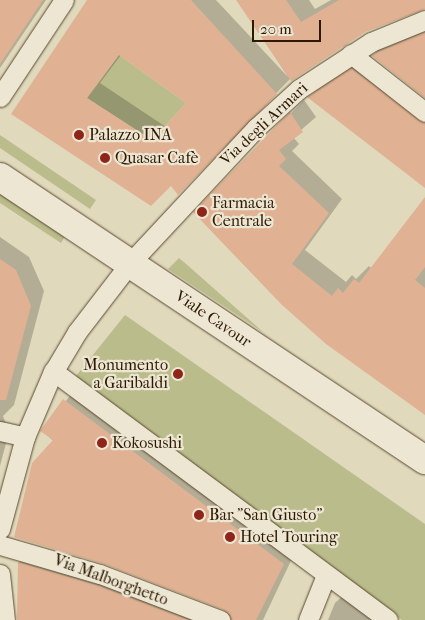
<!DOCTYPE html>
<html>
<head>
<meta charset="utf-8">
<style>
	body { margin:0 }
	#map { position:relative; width:425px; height:620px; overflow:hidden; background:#e1d9bc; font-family:"IM FELL French Canon",serif }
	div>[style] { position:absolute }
	.green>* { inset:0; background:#babd8b }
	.shadow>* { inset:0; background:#0003 }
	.building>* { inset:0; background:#e0b293 }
	.roads { filter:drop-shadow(0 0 1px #5b492f) drop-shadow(0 0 1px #5b492f) }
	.street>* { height:19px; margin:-9.5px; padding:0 9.5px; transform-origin:9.5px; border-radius:9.5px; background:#ece6d3 }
	.secondary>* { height:28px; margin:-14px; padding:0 14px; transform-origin:14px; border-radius:14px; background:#ece6d3 }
	.dots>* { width:14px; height:14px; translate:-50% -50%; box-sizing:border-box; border:2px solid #ece6d3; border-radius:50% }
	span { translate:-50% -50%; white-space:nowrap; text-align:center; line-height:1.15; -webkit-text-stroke:4.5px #ece6d3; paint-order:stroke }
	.street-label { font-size:16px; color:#2e1900 }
	.poi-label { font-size:16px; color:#2e1900 }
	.left { translate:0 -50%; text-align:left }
	.right { translate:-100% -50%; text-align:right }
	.scale { position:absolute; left:252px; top:20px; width:69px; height:22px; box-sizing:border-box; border:2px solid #2e1900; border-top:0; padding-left:6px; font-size:15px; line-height:18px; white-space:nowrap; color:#2e1900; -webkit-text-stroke:4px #ece6d3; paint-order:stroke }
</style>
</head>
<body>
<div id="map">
	<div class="green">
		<i style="clip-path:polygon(119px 55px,186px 103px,152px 140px,87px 98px)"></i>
		<i style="clip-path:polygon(0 135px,96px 200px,90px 209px,0 148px)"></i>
		<i style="clip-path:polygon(0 190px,67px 233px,61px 243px,0 203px)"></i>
		<i style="clip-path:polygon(179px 258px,185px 263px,263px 332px,168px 269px)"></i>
		<i style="clip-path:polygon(125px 315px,425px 524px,425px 620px,402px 620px,76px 376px)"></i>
	</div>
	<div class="shadow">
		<i style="clip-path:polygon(0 0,46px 0,0 68px)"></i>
		<i style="clip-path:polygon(evenodd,88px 0,216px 0,288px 77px,238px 0,309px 0,315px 9px,331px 0,425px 0,425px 9px,366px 31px,291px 78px,178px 193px,171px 185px,13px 114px,88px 0,121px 55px,188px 103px,166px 127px,100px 83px,121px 55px)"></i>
		<i style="clip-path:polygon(425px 25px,425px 96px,373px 55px,386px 42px)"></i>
		<i style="clip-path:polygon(366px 55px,425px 102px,425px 186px,309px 97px,322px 84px)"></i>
		<i style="clip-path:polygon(304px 100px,316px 117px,293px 137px,299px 144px,292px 151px,342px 199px,305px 250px,346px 282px,352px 275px,356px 279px,369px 266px,372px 269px,425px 199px,425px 413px,195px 212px)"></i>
		<i style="clip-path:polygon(0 237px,29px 257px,44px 291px,14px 405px,3px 416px,9px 432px,0 466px)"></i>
		<i style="clip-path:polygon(78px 386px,296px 550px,263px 620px,18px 620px,19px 562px,32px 549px,111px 571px,232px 618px,42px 430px)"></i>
		<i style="clip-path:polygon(349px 590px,389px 620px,328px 620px,335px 603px)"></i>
	</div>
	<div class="building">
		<i style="clip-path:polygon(0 0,43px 0,0 64px)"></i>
		<i style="clip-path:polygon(evenodd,87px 0,191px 0,277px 94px,178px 195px,171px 186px,151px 206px,11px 114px,87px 0,119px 55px,186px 103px,152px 140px,87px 98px,119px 55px)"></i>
		<i style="clip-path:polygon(236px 0,286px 0,301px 22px,339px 0,425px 0,425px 9px,365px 32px,291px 81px)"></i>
		<i style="clip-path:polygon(425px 32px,425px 98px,371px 55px)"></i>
		<i style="clip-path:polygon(351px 68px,425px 123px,425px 188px,307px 97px)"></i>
		<i style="clip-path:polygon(290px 112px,303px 132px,279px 150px,286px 159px,279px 166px,329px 213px,292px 264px,332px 296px,338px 288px,343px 293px,354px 279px,359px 283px,425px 197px,425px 267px,415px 280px,425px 288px,425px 415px,326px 344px,281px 304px,193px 212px)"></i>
		<i style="clip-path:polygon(0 259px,16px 270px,31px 306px,6px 400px,0 400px)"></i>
		<i style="clip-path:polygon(63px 399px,284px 564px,256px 620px,231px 620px,224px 610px,104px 564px,14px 537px,32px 463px,53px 440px,40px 431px)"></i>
		<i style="clip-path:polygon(18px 562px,96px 585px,189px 620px,17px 620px)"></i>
	</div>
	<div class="roads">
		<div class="street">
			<i style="left:351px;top:54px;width:94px;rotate:38.1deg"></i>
			<i style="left:0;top:97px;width:116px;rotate:-56.6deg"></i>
			<i style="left:53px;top:371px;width:417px;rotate:36.6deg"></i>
			<i style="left:0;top:431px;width:26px;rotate:13deg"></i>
			<i style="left:0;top:529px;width:95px;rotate:-74.8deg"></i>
			<i style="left:25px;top:437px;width:69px;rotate:-66.8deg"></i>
			<i style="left:52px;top:374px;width:49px;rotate:-59.2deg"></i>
			<i style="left:77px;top:332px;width:87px;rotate:-52.5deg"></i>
			<i style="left:130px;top:263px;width:185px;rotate:-47deg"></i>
			<i style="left:256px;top:128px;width:58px;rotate:-42.2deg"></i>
			<i style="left:299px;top:89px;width:86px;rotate:-33.1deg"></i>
			<i style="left:371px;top:42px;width:58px;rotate:-22.2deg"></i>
			<i style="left:0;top:545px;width:104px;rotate:16.2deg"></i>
			<i style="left:100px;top:574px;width:129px;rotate:21deg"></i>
			<i style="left:0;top:574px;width:46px;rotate:83.8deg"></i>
			<i style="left:308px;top:620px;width:48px;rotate:-68.2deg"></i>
		</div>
		<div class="secondary">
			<i style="left:0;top:177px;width:511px;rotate:33.66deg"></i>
		</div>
	</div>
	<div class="dots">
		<i style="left:79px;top:135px;background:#8f2418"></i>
		<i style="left:105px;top:158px;background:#8f2418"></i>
		<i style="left:202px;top:212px;background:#8f2418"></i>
		<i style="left:178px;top:374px;background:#8f2418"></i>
		<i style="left:102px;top:443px;background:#8f2418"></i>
		<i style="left:199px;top:515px;background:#8f2418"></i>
		<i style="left:230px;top:537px;background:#8f2418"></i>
	</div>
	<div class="street-label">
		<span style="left:264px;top:124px;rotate:-43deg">Via degli Armari</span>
		<span style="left:213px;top:319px;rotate:34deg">Viale Cavour</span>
		<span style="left:111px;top:580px;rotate:20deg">Via Malborghetto</span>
	</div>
	<div class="poi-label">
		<span class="left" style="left:89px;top:135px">Palazzo INA</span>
		<span class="left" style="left:115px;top:158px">Quasar Cafè</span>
		<span class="left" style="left:212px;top:212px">Farmacia<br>Centrale</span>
		<span class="right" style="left:168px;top:374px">Monumento<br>a Garibaldi</span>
		<span class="left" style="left:112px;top:443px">Kokosushi</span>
		<span class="left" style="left:209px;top:515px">Bar "San Giusto"</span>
		<span class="left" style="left:240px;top:537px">Hotel Touring</span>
	</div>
	<div class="scale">20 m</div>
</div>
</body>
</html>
